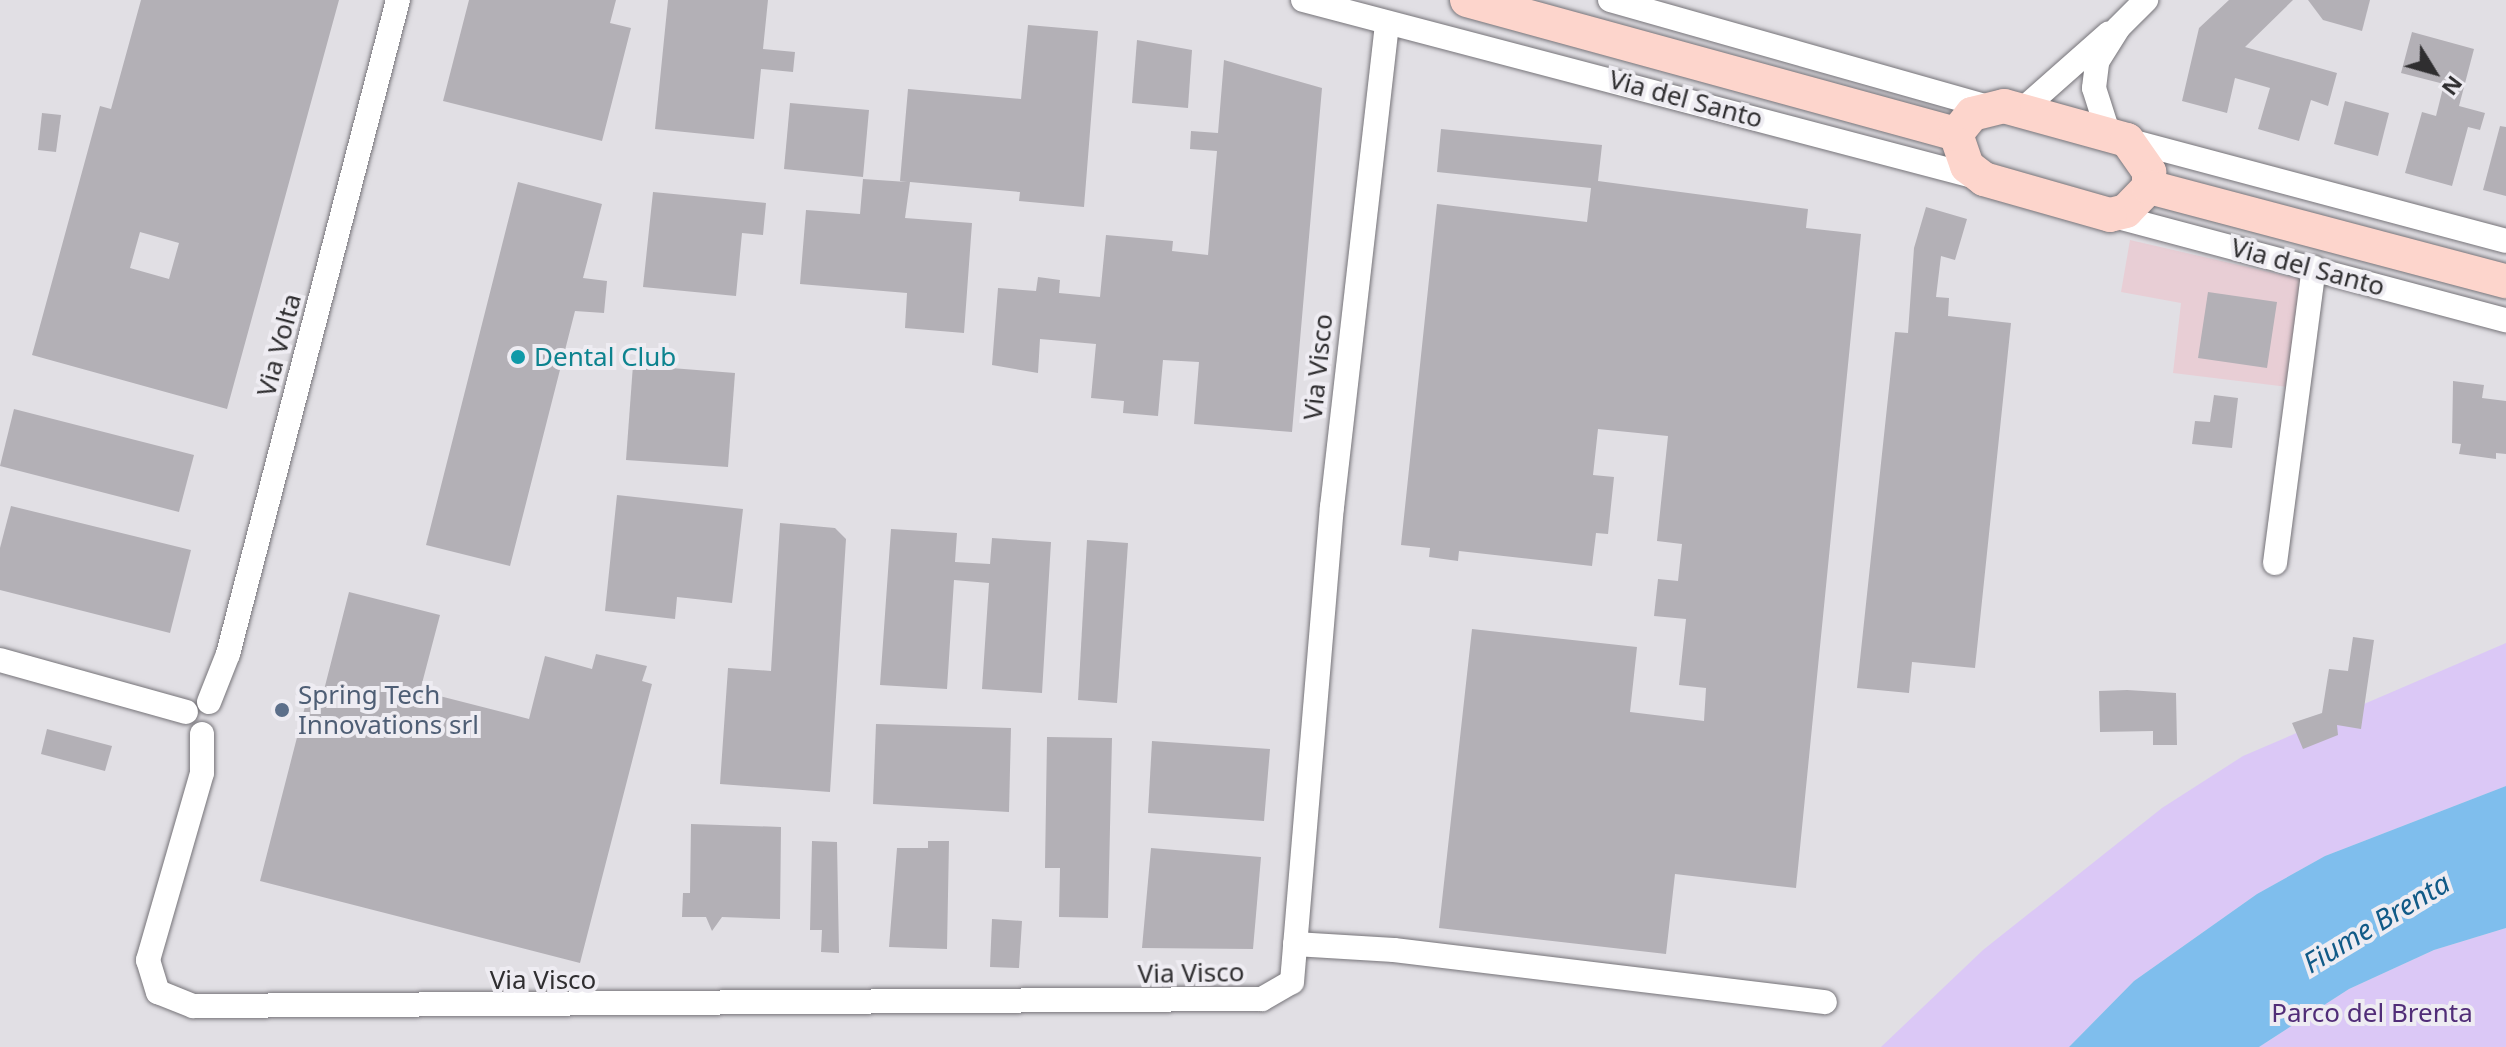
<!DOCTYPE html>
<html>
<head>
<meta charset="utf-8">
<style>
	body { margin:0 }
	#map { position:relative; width:2506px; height:1047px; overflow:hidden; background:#e1dfe4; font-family:"Noto Sans",sans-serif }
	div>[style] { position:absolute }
	.commercial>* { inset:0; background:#e8ced5 }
	.green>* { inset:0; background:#dbc8f6 }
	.water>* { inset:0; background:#7fbeed }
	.building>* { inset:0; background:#b3b0b6 }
	.roads { filter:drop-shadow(0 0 2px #767479) drop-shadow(0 0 2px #767479) }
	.street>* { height:24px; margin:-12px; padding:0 12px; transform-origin:12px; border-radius:12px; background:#fff }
	.secondary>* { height:34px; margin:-17px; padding:0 17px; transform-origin:17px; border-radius:17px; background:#fdd5cc }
	.dots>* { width:22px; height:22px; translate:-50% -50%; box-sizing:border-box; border:4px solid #eeecf2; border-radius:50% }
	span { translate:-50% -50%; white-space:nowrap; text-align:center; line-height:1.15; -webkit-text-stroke:8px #eeecf2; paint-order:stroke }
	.street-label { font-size:26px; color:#2f2e30 }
	.culture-label { font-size:26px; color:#0d838f }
	.left { translate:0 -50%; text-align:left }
	.service-label { font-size:26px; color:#4e5e75 }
	.park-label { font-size:26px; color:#512d78 }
	.water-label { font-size:28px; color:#115a87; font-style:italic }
	.north { position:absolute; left:2394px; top:32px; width:80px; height:80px; -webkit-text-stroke:6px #eeecf2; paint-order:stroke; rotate:127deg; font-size:22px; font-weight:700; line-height:32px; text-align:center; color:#2f2e30 }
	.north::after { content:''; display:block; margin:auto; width:28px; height:36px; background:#2f2e30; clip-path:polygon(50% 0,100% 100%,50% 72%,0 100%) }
</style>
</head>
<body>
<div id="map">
	<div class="commercial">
		<i style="clip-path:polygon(2130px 240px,2304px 280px,2289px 387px,2173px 373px,2181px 303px,2121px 292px)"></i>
	</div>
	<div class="green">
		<i style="clip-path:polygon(2506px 643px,2506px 786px,2325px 856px,2257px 894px,2134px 981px,2069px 1047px,1881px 1047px,1983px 950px,2162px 808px,2243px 756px)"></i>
		<i style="clip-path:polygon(2506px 928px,2506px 1047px,2259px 1047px,2349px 989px,2434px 950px)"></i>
	</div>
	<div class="water">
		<i style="clip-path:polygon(2506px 786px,2506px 928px,2434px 950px,2349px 989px,2259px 1047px,2069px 1047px,2134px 981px,2257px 894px,2325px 856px)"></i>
	</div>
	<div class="building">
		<i style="clip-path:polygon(evenodd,141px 0,339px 0,227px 409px,32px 355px,100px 106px,111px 109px,141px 0,140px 232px,179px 243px,169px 279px,130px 268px,140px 232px)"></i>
		<i style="clip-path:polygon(469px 0,616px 0,610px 23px,631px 28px,602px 141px,443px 101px)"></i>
		<i style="clip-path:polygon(668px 0,768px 0,763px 49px,795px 52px,793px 72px,761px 69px,754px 139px,655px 129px)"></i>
		<i style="clip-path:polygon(2229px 0,2293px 0,2245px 47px,2337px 73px,2328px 106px,2311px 100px,2299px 141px,2258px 129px,2270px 88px,2235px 78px,2227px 113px,2182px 101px,2199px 28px)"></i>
		<i style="clip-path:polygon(2308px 0,2370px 0,2362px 31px,2323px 20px)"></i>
		<i style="clip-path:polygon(1028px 25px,1098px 31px,1084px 207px,1019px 201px,1020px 192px,910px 182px,905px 218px,972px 223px,964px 333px,905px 328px,907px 293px,800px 284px,806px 210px,860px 214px,863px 179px,907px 182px,900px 181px,908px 89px,1021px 99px)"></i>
		<i style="clip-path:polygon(2412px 32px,2474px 49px,2459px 106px,2485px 113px,2480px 130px,2468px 127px,2452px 186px,2405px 173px,2422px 112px,2436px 116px,2444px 84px,2401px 73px)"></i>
		<i style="clip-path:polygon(1137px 40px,1192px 50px,1188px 108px,1132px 103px)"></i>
		<i style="clip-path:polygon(1224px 60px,1322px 88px,1292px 432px,1194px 424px,1199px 362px,1163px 360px,1158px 416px,1123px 413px,1124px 401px,1091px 398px,1096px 344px,1040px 339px,1038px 373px,992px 365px,998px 288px,1036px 291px,1038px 277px,1060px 280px,1059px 293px,1100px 297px,1106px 235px,1173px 241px,1172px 251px,1208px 255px,1217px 151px,1190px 149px,1191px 131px,1218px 133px)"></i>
		<i style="clip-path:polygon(2345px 101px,2389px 113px,2378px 156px,2334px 144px)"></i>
		<i style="clip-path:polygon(790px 103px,869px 110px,863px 177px,784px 169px)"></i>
		<i style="clip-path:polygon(42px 113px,61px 115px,56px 152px,38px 150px)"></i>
		<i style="clip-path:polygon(2500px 126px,2506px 127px,2506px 196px,2483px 190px)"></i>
		<i style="clip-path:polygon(1441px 129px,1602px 145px,1598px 181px,1808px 209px,1806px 228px,1861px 234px,1796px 888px,1675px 874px,1666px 954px,1439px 928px,1472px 629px,1637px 647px,1630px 712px,1704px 721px,1706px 688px,1679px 685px,1686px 619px,1654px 616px,1658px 579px,1678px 581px,1682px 544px,1657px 541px,1668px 436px,1598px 429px,1593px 475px,1614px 477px,1608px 534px,1596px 533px,1592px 566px,1459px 551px,1458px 561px,1429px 557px,1430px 548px,1401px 545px,1437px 204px,1587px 222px,1591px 188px,1437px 172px)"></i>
		<i style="clip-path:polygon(518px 182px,602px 204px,583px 278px,607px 281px,604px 313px,575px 311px,510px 566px,426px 545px)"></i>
		<i style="clip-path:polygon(653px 192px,766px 203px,763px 235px,742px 233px,736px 296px,643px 287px)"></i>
		<i style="clip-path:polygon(1926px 207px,1967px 219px,1955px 260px,1941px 256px,1936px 297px,1949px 298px,1948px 316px,2011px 323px,1975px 668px,1912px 662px,1909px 693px,1857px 688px,1895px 332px,1908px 333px,1914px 248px)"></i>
		<i style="clip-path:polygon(2208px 292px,2277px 302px,2267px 368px,2198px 358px)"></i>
		<i style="clip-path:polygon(633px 365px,735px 373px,728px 467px,626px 460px)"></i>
		<i style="clip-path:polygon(2453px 381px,2484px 385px,2482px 398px,2506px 401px,2506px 454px,2496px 453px,2496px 459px,2459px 454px,2461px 444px,2452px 443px)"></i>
		<i style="clip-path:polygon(2214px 395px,2238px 398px,2232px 448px,2192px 444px,2195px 421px,2210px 422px)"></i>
		<i style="clip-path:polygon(14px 409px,194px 455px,179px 512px,0 466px)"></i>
		<i style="clip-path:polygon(617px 495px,743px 509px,732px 603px,677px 597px,675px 619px,605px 611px)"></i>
		<i style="clip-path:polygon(11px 506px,191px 550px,170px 633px,0 590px,0 548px)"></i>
		<i style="clip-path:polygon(780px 523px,835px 528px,846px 539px,830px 792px,720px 784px,728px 668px,771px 671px)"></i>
		<i style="clip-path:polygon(891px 529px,957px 533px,955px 562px,990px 564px,992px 538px,1051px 542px,1042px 693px,982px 689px,989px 583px,954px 580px,947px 689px,880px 685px)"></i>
		<i style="clip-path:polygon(1087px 540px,1128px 543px,1117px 703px,1078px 700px)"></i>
		<i style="clip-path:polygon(349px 592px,440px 615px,420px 691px,529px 719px,545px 656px,592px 669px,596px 654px,647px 666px,642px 681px,652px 684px,580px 963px,260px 881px,310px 687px,324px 690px)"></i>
		<i style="clip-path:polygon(2353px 637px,2374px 640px,2361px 729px,2337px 725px,2338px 735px,2303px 749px,2292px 723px,2322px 713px,2329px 669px,2348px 671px)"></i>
		<i style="clip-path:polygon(2127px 690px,2176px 693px,2177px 745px,2153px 745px,2153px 731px,2100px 732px,2099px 691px)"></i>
		<i style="clip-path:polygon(876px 724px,1011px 728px,1009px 812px,873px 804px)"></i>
		<i style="clip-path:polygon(47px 729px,112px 746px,105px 771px,41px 754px)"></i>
		<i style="clip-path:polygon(1047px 737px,1112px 738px,1108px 918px,1059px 917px,1060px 868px,1045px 868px)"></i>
		<i style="clip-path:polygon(1152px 741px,1270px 749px,1264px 821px,1148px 813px)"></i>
		<i style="clip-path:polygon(691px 824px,781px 827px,780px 919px,722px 917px,712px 931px,706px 917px,682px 917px,683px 893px,690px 893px)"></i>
		<i style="clip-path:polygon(812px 841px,837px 842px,839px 953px,821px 952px,822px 930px,810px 930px)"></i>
		<i style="clip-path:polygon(928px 841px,949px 841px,947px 949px,889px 947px,897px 848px,928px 848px)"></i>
		<i style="clip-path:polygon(1151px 848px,1261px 857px,1253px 949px,1142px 948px)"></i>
		<i style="clip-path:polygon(992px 919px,1022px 921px,1019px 968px,990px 967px)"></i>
	</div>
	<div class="roads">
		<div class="street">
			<i style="left:1303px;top:0;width:700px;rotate:14.73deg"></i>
			<i style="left:1610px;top:0;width:394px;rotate:15.8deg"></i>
			<i style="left:2022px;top:110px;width:116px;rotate:-41.5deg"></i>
			<i style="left:2108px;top:132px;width:46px;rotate:-107.7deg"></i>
			<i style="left:2094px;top:88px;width:26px;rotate:-83deg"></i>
			<i style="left:2097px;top:62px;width:40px;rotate:-58deg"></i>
			<i style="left:2118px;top:28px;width:40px;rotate:-45deg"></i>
			<i style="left:2127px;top:140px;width:392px;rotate:14.9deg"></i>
			<i style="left:2110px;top:215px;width:410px;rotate:14.9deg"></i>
			<i style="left:2275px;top:563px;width:298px;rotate:-82.5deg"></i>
			<i style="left:0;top:660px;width:193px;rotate:15.6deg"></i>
			<i style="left:209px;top:702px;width:52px;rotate:-68.4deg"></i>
			<i style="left:228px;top:654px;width:676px;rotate:-75.43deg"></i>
			<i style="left:202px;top:734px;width:39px;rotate:90deg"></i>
			<i style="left:202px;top:773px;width:195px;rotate:106.1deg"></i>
			<i style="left:148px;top:960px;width:34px;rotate:73deg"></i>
			<i style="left:158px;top:992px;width:38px;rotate:22deg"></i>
			<i style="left:193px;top:1006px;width:1069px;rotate:-0.38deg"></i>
			<i style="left:1262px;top:999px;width:34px;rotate:-30deg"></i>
			<i style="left:1292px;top:982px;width:477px;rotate:-85.2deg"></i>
			<i style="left:1332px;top:507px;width:486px;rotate:-83.5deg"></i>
			<i style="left:1295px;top:944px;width:99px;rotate:3.5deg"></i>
			<i style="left:1394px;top:950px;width:434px;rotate:6.9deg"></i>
		</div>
		<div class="secondary">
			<i style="left:1467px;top:0;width:507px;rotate:15.32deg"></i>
			<i style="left:2004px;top:106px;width:128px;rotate:15.5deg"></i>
			<i style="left:2127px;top:140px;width:39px;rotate:55deg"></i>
			<i style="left:2149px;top:172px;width:15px;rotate:90deg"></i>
			<i style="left:2149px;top:187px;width:33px;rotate:134deg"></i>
			<i style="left:2126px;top:211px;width:16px;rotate:166deg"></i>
			<i style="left:2110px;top:215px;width:131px;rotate:-164.1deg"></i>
			<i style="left:1984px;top:179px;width:21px;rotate:-143deg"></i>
			<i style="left:1967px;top:166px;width:34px;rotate:-109deg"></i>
			<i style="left:1956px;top:134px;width:26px;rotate:-51deg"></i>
			<i style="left:1972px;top:114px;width:33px;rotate:-14deg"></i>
			<i style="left:2149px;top:187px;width:369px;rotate:14.8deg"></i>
		</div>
	</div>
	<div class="dots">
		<i style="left:518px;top:357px;background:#0f9aa8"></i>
		<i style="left:282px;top:710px;background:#5c6f8a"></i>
	</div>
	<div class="street-label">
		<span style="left:1686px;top:99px;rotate:15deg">Via del Santo</span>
		<span style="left:2308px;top:267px;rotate:15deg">Via del Santo</span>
		<span style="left:279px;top:345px;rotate:-75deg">Via Volta</span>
		<span style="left:1318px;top:367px;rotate:-84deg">Via Visco</span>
		<span style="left:1191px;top:973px;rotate:-1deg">Via Visco</span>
		<span style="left:543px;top:980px">Via Visco</span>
	</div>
	<div class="culture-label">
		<span class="left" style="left:534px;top:357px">Dental Club</span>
	</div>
	<div class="service-label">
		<span class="left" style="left:298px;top:710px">Spring Tech<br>Innovations srl</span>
	</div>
	<div class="park-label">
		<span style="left:2372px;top:1013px">Parco del Brenta</span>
	</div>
	<div class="water-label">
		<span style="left:2376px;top:922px;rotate:-31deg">Fiume Brenta</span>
	</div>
	<div class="north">N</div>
</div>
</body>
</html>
